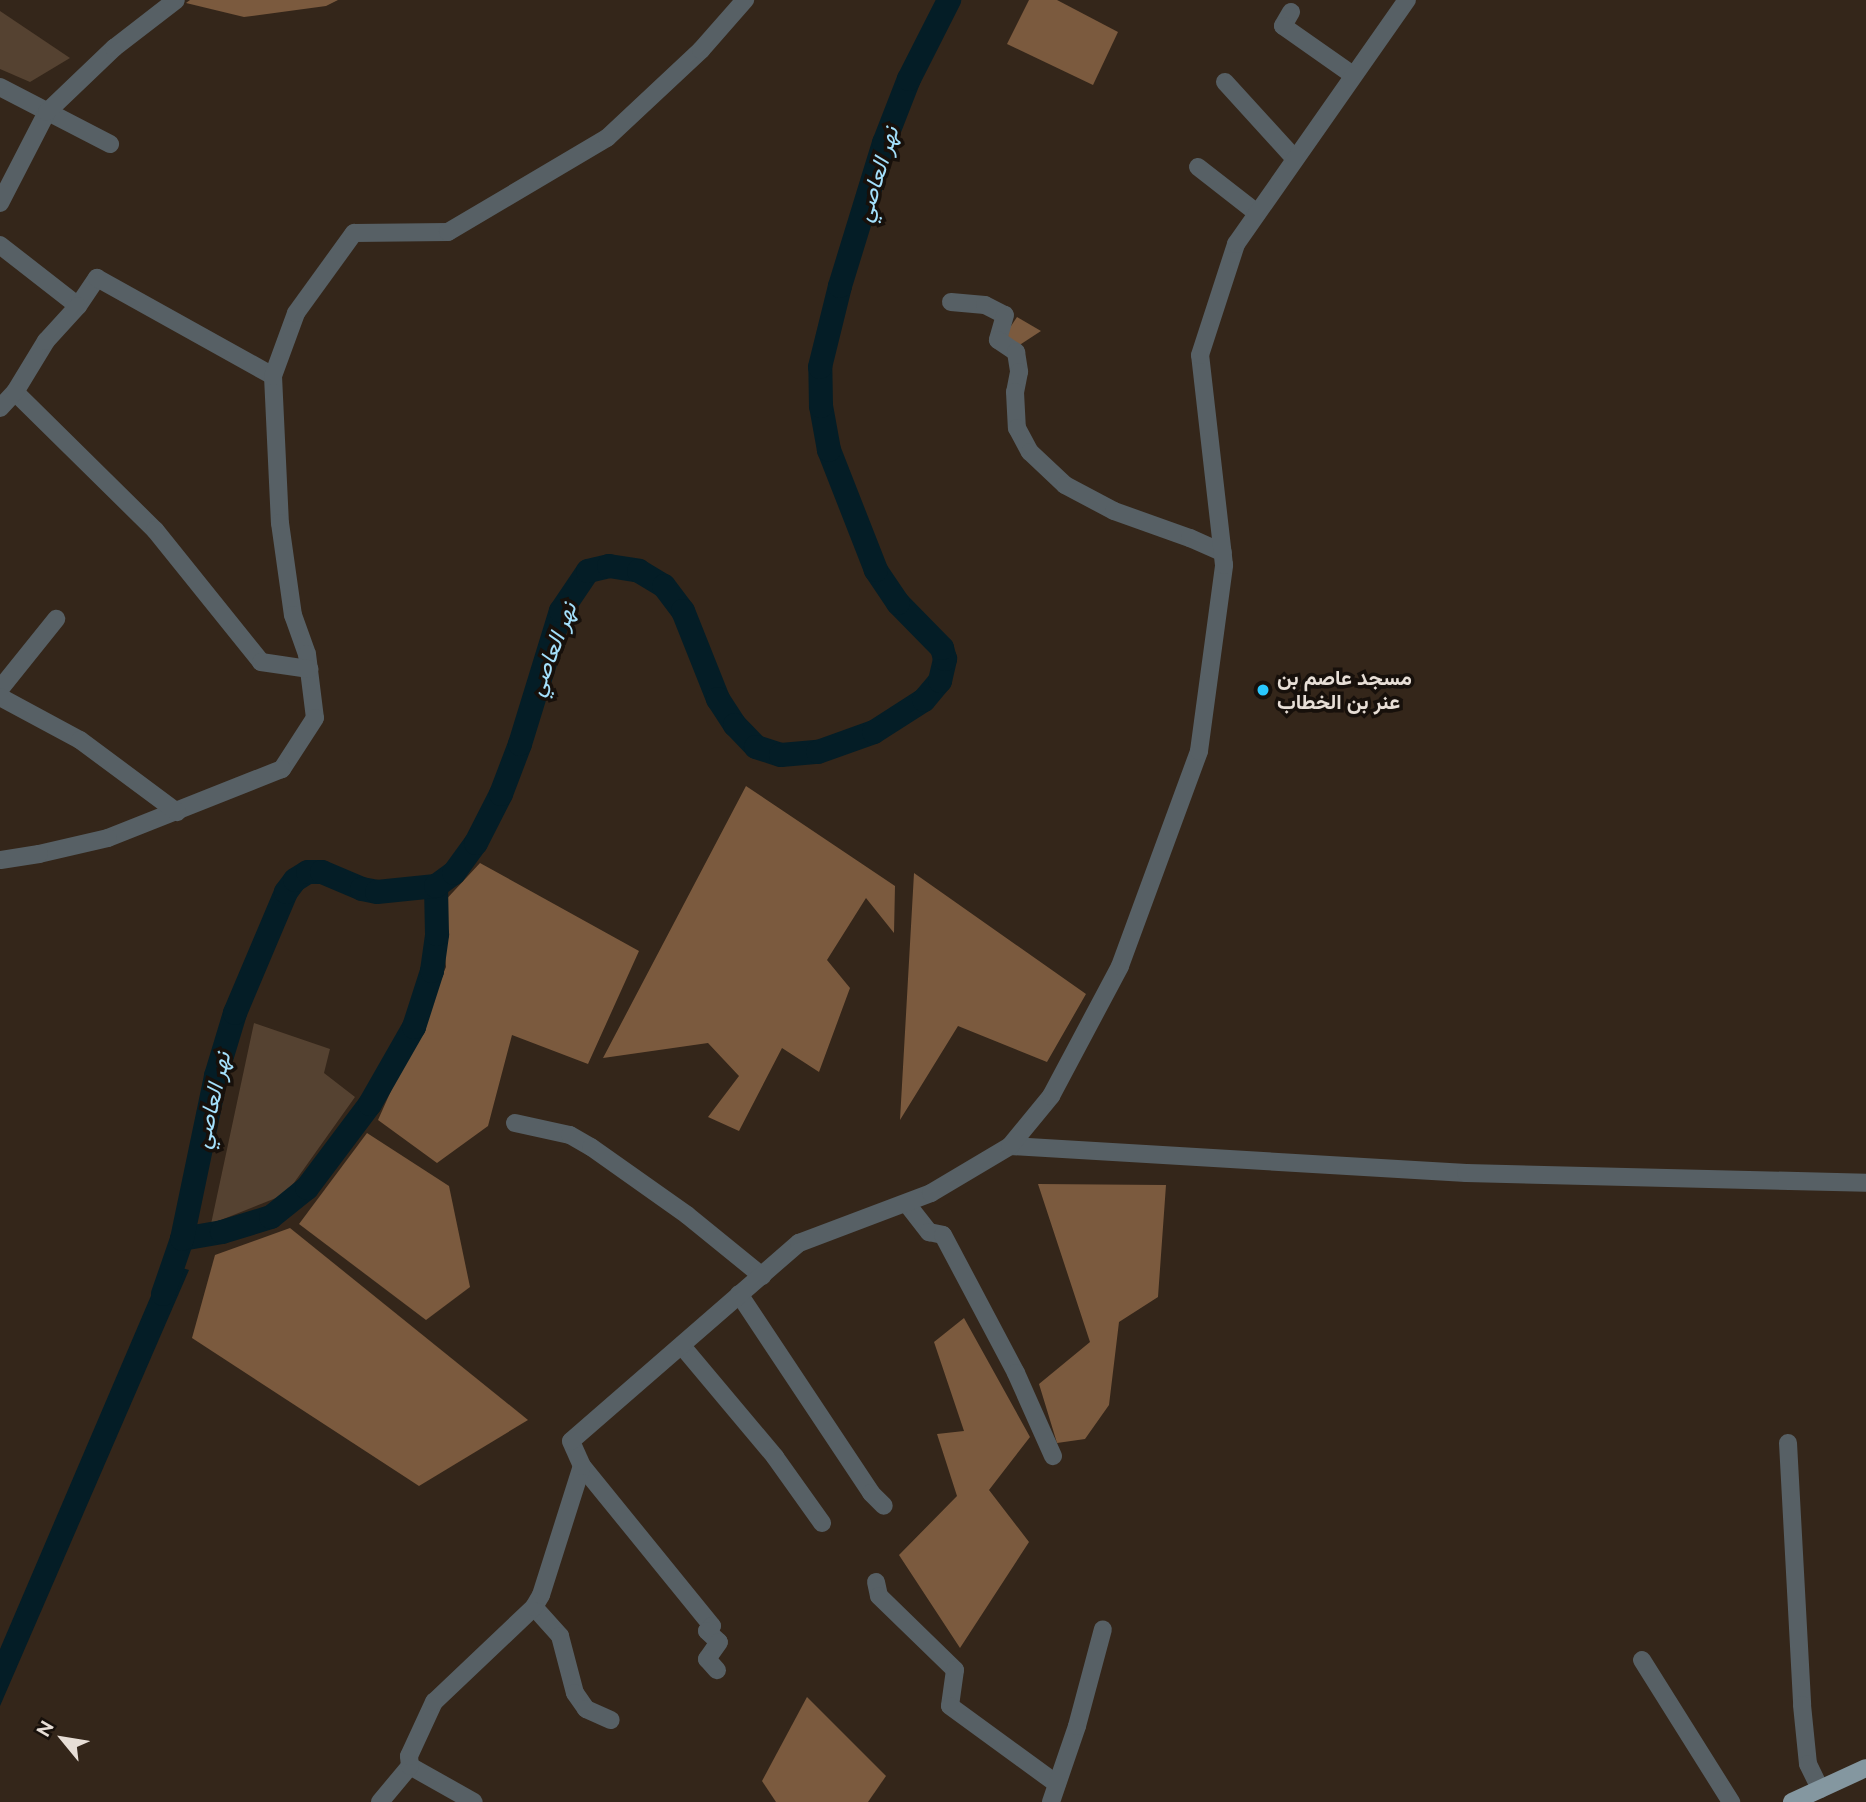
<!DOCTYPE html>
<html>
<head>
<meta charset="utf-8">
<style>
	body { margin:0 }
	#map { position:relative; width:1866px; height:1802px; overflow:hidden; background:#34261a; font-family:Raleway,Vazirmatn,sans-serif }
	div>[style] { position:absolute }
	.green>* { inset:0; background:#554231 }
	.forest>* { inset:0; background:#7b5a3e }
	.water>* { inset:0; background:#041d26 }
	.river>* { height:24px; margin:-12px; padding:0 12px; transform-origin:12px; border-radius:12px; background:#041d26 }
	.minor>* { height:18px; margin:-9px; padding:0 9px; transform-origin:9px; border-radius:9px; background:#576065 }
	.major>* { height:18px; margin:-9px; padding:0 9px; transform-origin:9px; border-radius:9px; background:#8497a0 }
	.dots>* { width:19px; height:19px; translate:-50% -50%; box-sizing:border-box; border:4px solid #17100b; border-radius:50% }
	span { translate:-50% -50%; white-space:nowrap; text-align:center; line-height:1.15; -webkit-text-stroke:7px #17100b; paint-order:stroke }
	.poi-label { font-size:21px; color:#e7ded6; font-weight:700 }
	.left { translate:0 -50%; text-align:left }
	.water-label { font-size:23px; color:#a4e0fc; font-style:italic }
	.north { position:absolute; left:28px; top:1704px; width:70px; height:70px; -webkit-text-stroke:5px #17100b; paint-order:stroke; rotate:300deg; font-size:19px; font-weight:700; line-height:28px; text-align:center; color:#e7ded6 }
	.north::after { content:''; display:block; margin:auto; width:24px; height:32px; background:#e7ded6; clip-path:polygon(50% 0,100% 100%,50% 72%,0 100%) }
</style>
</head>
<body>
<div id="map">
	<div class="green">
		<i style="clip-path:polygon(0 11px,70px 58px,30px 82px,0 69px)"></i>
		<i style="clip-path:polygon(254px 1023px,330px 1049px,324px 1073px,355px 1097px,286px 1194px,211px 1224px)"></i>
	</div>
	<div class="forest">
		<i style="clip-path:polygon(190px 0,338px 0,326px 6px,244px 17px,186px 3px)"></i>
		<i style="clip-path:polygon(1029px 0,1057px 0,1118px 32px,1093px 85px,1007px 44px)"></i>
		<i style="clip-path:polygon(1017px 317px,1041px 331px,1018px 346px,1003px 338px)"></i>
		<i style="clip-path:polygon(746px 786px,895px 886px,894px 933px,866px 898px,827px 960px,850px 988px,819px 1072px,782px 1048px,739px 1131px,708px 1117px,739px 1076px,708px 1043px,603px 1058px)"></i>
		<i style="clip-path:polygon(480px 863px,639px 951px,588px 1064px,512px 1035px,488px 1126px,437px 1163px,378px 1120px,446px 967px,441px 905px)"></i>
		<i style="clip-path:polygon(914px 873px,1086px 994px,1047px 1062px,958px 1026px,900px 1120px)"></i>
		<i style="clip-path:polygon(367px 1133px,449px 1186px,470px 1287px,426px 1320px,299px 1224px)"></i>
		<i style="clip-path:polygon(1038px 1184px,1166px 1185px,1158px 1297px,1119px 1322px,1109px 1405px,1085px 1439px,1057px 1443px,1039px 1384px,1090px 1342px)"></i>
		<i style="clip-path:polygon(290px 1228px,528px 1420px,419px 1486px,192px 1338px,215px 1255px)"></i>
		<i style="clip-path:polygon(964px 1318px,1030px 1437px,989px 1490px,1029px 1542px,960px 1648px,899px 1555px,957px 1496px,937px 1434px,964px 1431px,934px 1342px)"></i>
		<i style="clip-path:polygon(807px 1697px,886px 1776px,868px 1802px,776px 1802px,762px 1781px)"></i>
	</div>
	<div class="water">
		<i style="clip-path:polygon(165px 1263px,189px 1270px,0 1706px,0 1649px)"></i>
	</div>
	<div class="river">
		<i style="left:182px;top:1239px;width:41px;rotate:-9.9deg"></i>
		<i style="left:222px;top:1232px;width:51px;rotate:-17deg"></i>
		<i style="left:271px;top:1217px;width:46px;rotate:-38.9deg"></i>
		<i style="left:307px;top:1188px;width:105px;rotate:-53.1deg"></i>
		<i style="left:370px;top:1104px;width:89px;rotate:-60.3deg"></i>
		<i style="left:414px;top:1027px;width:59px;rotate:-72.2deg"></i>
		<i style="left:432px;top:971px;width:37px;rotate:-82deg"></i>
		<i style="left:437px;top:934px;width:48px;rotate:-91.2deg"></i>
		<i style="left:163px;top:1294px;width:58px;rotate:-70.9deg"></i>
		<i style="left:182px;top:1239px;width:167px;rotate:-78.2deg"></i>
		<i style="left:216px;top:1076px;width:66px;rotate:-73.2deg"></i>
		<i style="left:235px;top:1013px;width:131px;rotate:-67.1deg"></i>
		<i style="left:286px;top:892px;width:15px;rotate:-53deg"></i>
		<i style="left:295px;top:880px;width:15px;rotate:-32deg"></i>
		<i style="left:308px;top:872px;width:14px"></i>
		<i style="left:322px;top:872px;width:43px;rotate:23deg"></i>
		<i style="left:362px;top:889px;width:15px;rotate:11deg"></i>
		<i style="left:377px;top:892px;width:59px;rotate:-5.8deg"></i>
		<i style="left:436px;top:886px;width:22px;rotate:-36deg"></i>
		<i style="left:454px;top:873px;width:37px;rotate:-54deg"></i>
		<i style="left:476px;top:843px;width:55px;rotate:-63deg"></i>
		<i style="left:501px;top:794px;width:53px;rotate:-69.2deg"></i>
		<i style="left:520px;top:744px;width:139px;rotate:-72.9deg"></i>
		<i style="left:561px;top:611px;width:48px;rotate:-56deg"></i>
		<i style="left:588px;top:571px;width:22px;rotate:-13deg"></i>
		<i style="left:609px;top:566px;width:30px;rotate:9deg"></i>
		<i style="left:639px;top:571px;width:29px;rotate:31deg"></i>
		<i style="left:664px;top:586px;width:31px;rotate:53deg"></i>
		<i style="left:683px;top:611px;width:95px;rotate:68.3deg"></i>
		<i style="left:718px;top:699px;width:31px;rotate:57deg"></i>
		<i style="left:735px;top:725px;width:30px;rotate:46deg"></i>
		<i style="left:756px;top:747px;width:26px;rotate:18deg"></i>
		<i style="left:781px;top:755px;width:37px;rotate:-5deg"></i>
		<i style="left:818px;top:752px;width:59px;rotate:-19.7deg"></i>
		<i style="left:874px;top:732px;width:59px;rotate:-32.6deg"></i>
		<i style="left:924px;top:700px;width:25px;rotate:-50deg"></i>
		<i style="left:940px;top:681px;width:23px;rotate:-77deg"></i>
		<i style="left:945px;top:659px;width:11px;rotate:-105deg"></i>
		<i style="left:942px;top:648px;width:63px;rotate:-134.4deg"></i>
		<i style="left:898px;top:603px;width:40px;rotate:-124deg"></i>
		<i style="left:876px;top:570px;width:129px;rotate:-111.4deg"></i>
		<i style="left:829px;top:450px;width:45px;rotate:-100.3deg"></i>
		<i style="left:821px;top:406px;width:39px;rotate:-91deg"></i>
		<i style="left:820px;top:367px;width:83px;rotate:-76.1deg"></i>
		<i style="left:840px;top:286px;width:150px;rotate:-72.9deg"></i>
		<i style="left:884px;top:143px;width:69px;rotate:-68.7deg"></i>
		<i style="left:909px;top:79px;width:89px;rotate:-63.1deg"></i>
	</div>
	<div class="minor">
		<i style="left:1291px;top:12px;width:16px;rotate:120deg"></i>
		<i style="left:1283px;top:26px;width:85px;rotate:35deg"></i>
		<i style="left:1225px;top:82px;width:104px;rotate:47.7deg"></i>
		<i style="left:0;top:87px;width:124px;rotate:27.4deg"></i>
		<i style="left:1198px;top:167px;width:75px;rotate:37.9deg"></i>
		<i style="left:0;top:203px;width:102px;rotate:-62.7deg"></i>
		<i style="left:47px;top:112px;width:93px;rotate:-43.7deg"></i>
		<i style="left:114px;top:48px;width:78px;rotate:-37.7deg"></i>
		<i style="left:0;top:245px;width:99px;rotate:38deg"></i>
		<i style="left:78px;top:306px;width:34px;rotate:-56deg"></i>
		<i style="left:97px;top:278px;width:201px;rotate:29.1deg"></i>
		<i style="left:273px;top:376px;width:147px;rotate:87.3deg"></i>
		<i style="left:280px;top:523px;width:93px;rotate:82deg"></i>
		<i style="left:293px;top:615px;width:41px;rotate:70.3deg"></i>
		<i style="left:307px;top:654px;width:64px;rotate:82.9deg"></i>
		<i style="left:315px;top:718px;width:61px;rotate:122.9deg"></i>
		<i style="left:282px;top:769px;width:187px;rotate:158.4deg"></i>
		<i style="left:108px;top:838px;width:71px;rotate:166.9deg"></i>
		<i style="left:39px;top:854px;width:39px;rotate:171deg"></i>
		<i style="left:951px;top:302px;width:34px;rotate:5deg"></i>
		<i style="left:985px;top:305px;width:22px;rotate:27deg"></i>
		<i style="left:1005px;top:315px;width:26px;rotate:106deg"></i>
		<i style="left:998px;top:340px;width:22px;rotate:34deg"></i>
		<i style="left:1016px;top:352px;width:20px;rotate:81deg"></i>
		<i style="left:1019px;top:372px;width:20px;rotate:101deg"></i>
		<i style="left:1015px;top:392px;width:36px;rotate:87deg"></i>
		<i style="left:1017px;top:428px;width:27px;rotate:62deg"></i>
		<i style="left:1030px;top:452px;width:48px;rotate:43.3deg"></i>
		<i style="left:1065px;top:485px;width:55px;rotate:28deg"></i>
		<i style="left:1114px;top:511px;width:81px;rotate:19.6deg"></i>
		<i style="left:1190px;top:538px;width:36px;rotate:24deg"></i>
		<i style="left:273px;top:376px;width:67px;rotate:-69.9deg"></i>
		<i style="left:296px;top:313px;width:99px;rotate:-54.1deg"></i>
		<i style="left:354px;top:233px;width:94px;rotate:-0.6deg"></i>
		<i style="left:448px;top:232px;width:185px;rotate:-30.6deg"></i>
		<i style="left:607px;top:138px;width:129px;rotate:-43.1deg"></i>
		<i style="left:701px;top:50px;width:67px;rotate:-48.7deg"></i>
		<i style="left:15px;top:392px;width:197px;rotate:44.6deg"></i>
		<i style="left:155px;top:530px;width:169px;rotate:51.2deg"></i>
		<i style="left:261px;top:662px;width:49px;rotate:8.3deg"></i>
		<i style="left:0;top:408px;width:22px;rotate:-47deg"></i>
		<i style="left:15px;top:392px;width:60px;rotate:-58.7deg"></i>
		<i style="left:46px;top:341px;width:47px;rotate:-47.6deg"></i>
		<i style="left:0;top:689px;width:90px;rotate:-51.3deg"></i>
		<i style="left:0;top:697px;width:91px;rotate:28.3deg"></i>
		<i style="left:80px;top:740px;width:121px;rotate:36.6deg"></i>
		<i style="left:515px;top:1123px;width:56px;rotate:12.3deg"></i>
		<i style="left:570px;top:1135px;width:24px;rotate:30deg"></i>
		<i style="left:591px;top:1147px;width:118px;rotate:35.3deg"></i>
		<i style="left:687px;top:1215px;width:97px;rotate:39.1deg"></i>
		<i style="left:1010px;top:1146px;width:457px;rotate:3.4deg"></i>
		<i style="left:1466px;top:1173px;width:400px;rotate:1.4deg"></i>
		<i style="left:907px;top:1204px;width:36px;rotate:52deg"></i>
		<i style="left:929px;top:1232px;width:14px;rotate:12deg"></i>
		<i style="left:943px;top:1235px;width:156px;rotate:62.1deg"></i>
		<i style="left:1016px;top:1373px;width:91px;rotate:66deg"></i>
		<i style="left:739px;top:1294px;width:239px;rotate:56.4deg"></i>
		<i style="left:871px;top:1493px;width:18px;rotate:45deg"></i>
		<i style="left:682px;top:1346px;width:145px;rotate:50deg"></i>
		<i style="left:775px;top:1457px;width:81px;rotate:54.5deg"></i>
		<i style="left:1788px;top:1443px;width:262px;rotate:86.9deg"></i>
		<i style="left:1802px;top:1705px;width:59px;rotate:84.2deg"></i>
		<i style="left:1808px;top:1764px;width:28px;rotate:64deg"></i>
		<i style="left:582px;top:1466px;width:206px;rotate:50.9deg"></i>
		<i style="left:712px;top:1626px;width:7px;rotate:135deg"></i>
		<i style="left:707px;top:1631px;width:16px;rotate:43deg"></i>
		<i style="left:719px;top:1642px;width:21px;rotate:125deg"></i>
		<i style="left:707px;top:1659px;width:15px;rotate:48deg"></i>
		<i style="left:876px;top:1582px;width:14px;rotate:78deg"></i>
		<i style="left:879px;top:1596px;width:106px;rotate:44.2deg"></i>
		<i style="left:955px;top:1670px;width:36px;rotate:98deg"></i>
		<i style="left:950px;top:1706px;width:132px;rotate:36.1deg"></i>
		<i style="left:534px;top:1607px;width:39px;rotate:48deg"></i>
		<i style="left:560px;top:1636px;width:59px;rotate:75.3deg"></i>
		<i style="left:575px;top:1693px;width:19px;rotate:55deg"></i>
		<i style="left:586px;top:1709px;width:27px;rotate:24deg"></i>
		<i style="left:1642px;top:1660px;width:168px;rotate:57.9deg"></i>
		<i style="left:410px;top:1766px;width:73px;rotate:29.4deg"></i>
		<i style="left:380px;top:1802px;width:47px;rotate:-50.2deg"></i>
		<i style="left:410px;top:1766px;width:10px;rotate:-96deg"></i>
		<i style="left:409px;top:1756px;width:60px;rotate:-65.2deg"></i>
		<i style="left:434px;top:1702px;width:138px;rotate:-43.5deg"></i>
		<i style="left:534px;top:1607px;width:14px;rotate:-60deg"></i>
		<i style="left:541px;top:1595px;width:135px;rotate:-72.4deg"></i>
		<i style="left:582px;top:1466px;width:27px;rotate:-114deg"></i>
		<i style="left:571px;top:1441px;width:302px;rotate:-41deg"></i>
		<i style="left:799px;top:1243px;width:141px;rotate:-20.7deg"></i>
		<i style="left:931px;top:1193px;width:92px;rotate:-30.7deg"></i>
		<i style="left:1010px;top:1146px;width:65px;rotate:-50.6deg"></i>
		<i style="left:1051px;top:1096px;width:147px;rotate:-62deg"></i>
		<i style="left:1120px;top:966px;width:229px;rotate:-69.8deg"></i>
		<i style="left:1199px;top:751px;width:188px;rotate:-82.3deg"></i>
		<i style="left:1224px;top:565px;width:211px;rotate:-96.5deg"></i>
		<i style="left:1200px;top:355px;width:117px;rotate:-72deg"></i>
		<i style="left:1236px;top:244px;width:298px;rotate:-55deg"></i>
		<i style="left:1051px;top:1802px;width:80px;rotate:-71.1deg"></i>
		<i style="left:1077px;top:1726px;width:100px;rotate:-75deg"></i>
	</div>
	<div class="major">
		<i style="left:1792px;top:1802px;width:81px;rotate:-24.7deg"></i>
	</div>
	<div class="dots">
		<i style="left:1263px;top:690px;background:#29c8ff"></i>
	</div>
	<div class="poi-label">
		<span class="left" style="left:1277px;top:690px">مسجد عاصم بن<br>عنر بن الخطاب</span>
	</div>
	<div class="water-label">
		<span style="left:877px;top:174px;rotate:-73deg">نهر العاصي</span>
		<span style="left:552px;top:649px;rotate:-69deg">نهر العاصي</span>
		<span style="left:212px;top:1100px;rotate:-77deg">نهر العاصي</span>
	</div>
	<div class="north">N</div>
</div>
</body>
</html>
